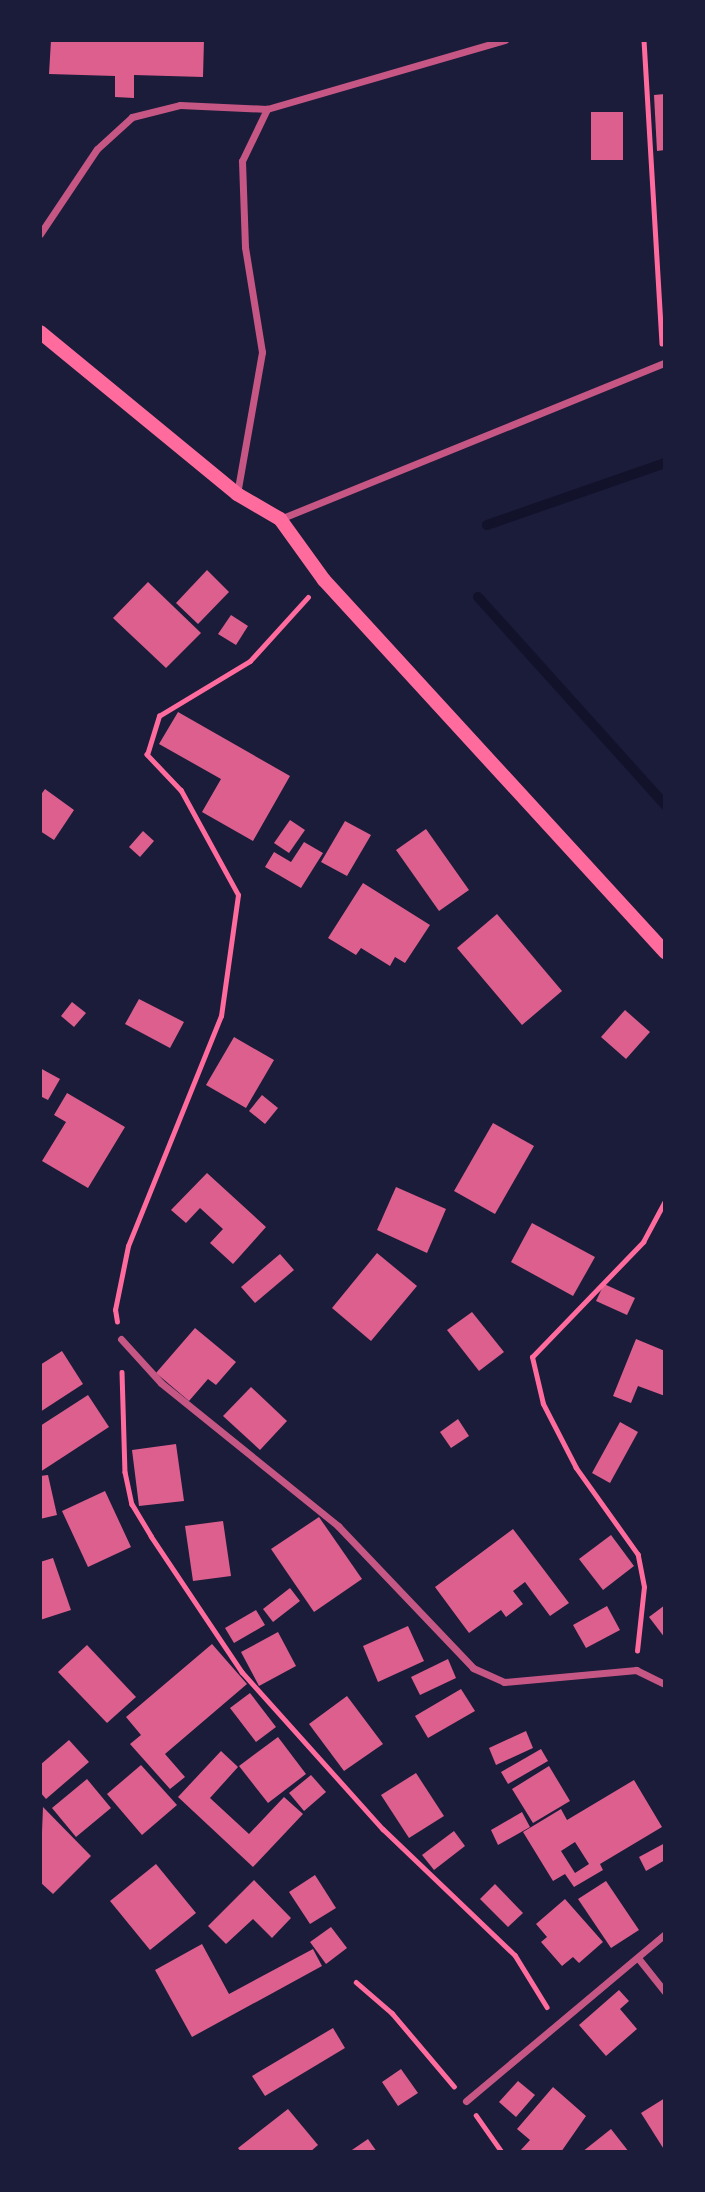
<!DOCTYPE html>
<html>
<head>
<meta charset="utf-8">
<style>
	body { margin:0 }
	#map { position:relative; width:705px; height:2192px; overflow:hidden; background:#1b1b3a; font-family:"DM Sans",sans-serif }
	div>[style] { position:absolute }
	.stream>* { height:10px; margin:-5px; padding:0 5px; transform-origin:5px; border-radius:5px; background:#12122b }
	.building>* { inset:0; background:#dd5f8e }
	.path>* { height:4.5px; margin:-2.25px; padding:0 2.25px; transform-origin:2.25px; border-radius:2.25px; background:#ff6b9d }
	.minor>* { height:7px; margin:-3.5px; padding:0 3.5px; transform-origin:3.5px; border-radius:3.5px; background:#c65784 }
	.secondary>* { height:14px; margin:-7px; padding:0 7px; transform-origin:7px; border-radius:7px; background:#ff6b9d }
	span { translate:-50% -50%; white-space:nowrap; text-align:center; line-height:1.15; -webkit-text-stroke:6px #1b1b3a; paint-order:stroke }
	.frame { position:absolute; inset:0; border:42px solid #1b1b3a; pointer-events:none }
</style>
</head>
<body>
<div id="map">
	<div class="stream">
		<i style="left:487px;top:525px;width:188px;rotate:-19.2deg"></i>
		<i style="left:478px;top:597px;width:280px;rotate:48deg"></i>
	</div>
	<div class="building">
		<i style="clip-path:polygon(51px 40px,204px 40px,203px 77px,134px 75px,134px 98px,115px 97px,115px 76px,49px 74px)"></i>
		<i style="clip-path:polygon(665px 94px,665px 150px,657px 151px,654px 95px)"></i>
		<i style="clip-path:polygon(591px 112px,623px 112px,623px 160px,591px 160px)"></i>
		<i style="clip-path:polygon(207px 570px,229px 592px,198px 624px,176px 603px)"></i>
		<i style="clip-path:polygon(148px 582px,201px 633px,166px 668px,113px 618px)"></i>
		<i style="clip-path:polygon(231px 615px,248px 626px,236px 645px,218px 634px)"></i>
		<i style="clip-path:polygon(178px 712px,290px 776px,253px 841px,202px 812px,221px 779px,159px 744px)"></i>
		<i style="clip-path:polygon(45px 789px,74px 810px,54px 840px,40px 831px,40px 796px)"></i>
		<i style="clip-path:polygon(290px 820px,305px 830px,289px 853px,274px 843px)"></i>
		<i style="clip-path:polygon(345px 821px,371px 835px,347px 876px,321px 862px)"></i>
		<i style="clip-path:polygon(426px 829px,469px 890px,439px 911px,396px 850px)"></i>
		<i style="clip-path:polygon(143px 831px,154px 841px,140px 857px,129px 847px)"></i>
		<i style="clip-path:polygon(304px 842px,323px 853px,301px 888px,265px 867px,274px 852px,291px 862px)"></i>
		<i style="clip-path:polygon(363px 883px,430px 925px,405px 963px,395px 957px,390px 966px,361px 948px,356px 955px,328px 938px)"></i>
		<i style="clip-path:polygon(497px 914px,562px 991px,522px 1025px,457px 948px)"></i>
		<i style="clip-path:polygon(139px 999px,184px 1022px,170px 1048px,125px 1024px)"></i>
		<i style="clip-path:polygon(72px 1002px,86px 1013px,74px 1027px,61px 1016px)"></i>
		<i style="clip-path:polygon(625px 1010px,650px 1032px,626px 1059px,601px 1037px)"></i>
		<i style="clip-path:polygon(234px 1037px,274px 1060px,246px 1108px,206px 1085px)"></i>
		<i style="clip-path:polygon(40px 1068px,60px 1079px,48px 1100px,40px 1096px)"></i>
		<i style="clip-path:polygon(67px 1093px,125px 1127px,88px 1188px,42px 1161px,66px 1122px,54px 1115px)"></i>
		<i style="clip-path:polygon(262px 1095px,278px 1108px,265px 1124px,249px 1111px)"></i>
		<i style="clip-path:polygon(493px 1123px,534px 1146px,495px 1214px,454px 1191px)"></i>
		<i style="clip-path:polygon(207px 1173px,266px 1227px,233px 1264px,210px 1243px,223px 1229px,200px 1208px,186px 1223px,171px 1210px)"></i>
		<i style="clip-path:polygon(396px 1187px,446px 1209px,427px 1253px,377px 1230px)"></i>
		<i style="clip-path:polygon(532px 1223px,595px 1257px,573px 1296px,511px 1262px)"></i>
		<i style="clip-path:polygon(377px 1253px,417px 1286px,371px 1341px,332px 1308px)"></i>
		<i style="clip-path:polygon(280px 1254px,294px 1270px,255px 1303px,241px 1287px)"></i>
		<i style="clip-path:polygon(604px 1284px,635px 1298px,627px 1315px,596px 1301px)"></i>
		<i style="clip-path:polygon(472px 1312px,504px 1352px,479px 1371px,447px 1330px)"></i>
		<i style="clip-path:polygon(195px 1328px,236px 1362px,216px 1385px,208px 1379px,189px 1401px,156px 1373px)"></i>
		<i style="clip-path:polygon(636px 1339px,665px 1351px,665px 1396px,638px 1386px,631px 1403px,613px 1396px)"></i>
		<i style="clip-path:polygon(62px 1351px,83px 1384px,40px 1412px,40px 1365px)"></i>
		<i style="clip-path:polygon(251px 1387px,287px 1421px,260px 1450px,223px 1416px)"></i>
		<i style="clip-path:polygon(88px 1395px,109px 1427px,40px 1472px,40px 1426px)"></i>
		<i style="clip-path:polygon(458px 1419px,469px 1436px,451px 1448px,440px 1432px)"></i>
		<i style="clip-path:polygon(620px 1422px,638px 1432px,610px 1483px,592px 1473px)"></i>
		<i style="clip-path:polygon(176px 1444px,184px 1501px,139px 1506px,132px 1450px)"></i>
		<i style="clip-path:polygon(48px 1475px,57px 1515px,40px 1519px,40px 1476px)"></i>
		<i style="clip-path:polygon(105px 1491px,131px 1547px,88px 1567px,62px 1511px)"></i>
		<i style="clip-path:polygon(319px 1517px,362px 1579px,314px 1612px,271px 1549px)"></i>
		<i style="clip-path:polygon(223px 1521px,231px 1576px,193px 1581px,185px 1526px)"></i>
		<i style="clip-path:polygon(513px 1529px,569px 1603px,550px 1616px,525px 1582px,513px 1591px,523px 1604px,506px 1617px,501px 1610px,469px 1633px,435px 1587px)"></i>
		<i style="clip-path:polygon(611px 1535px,634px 1566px,603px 1590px,579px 1559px)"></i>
		<i style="clip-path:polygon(53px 1558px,71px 1610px,40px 1620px,40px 1562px)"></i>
		<i style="clip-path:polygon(290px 1588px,300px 1601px,273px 1622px,263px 1609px)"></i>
		<i style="clip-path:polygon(665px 1605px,665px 1638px,649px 1617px)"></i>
		<i style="clip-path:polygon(607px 1606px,620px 1630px,586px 1648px,573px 1625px)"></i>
		<i style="clip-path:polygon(256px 1610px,265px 1625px,234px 1643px,225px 1628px)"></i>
		<i style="clip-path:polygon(408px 1626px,424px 1661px,378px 1682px,363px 1646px)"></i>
		<i style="clip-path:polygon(278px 1632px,296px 1666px,259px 1686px,241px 1652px)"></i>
		<i style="clip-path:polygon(212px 1644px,247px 1684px,165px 1754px,185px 1777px,170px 1789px,130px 1744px,141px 1735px,126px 1717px)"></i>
		<i style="clip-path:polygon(87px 1645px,136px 1697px,107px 1723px,58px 1672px)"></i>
		<i style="clip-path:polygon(448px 1659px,456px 1678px,420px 1695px,411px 1677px)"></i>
		<i style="clip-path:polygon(461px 1689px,475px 1711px,428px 1738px,415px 1716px)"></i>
		<i style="clip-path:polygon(250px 1693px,276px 1727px,256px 1742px,230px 1708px)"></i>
		<i style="clip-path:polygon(347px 1696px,383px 1744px,344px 1771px,309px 1724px)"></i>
		<i style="clip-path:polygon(526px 1731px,533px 1748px,496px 1765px,489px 1748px)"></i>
		<i style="clip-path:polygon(278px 1737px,306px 1774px,268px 1803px,239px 1766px)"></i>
		<i style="clip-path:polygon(69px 1740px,89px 1762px,46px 1799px,40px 1792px,40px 1765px)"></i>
		<i style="clip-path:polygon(541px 1749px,548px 1761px,508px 1784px,501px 1772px)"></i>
		<i style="clip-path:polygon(221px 1751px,238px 1767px,210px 1798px,249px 1834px,284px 1797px,303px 1814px,253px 1867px,178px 1797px)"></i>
		<i style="clip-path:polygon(141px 1765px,177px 1805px,142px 1835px,107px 1794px)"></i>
		<i style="clip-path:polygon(549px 1766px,570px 1801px,533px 1823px,512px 1789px)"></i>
		<i style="clip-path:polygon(416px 1773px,444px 1816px,409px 1838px,381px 1795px)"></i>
		<i style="clip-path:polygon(311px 1775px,326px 1792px,304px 1811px,289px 1793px)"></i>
		<i style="clip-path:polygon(87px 1779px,111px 1808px,76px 1837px,52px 1808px)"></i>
		<i style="clip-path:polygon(evenodd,634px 1780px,662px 1827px,600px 1864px,603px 1870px,574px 1887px,565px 1874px,553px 1881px,523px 1832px,561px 1809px,567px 1820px,634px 1780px,575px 1842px,589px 1864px,575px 1873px,561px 1851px,575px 1842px)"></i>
		<i style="clip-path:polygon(43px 1807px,91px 1856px,53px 1894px,40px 1882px)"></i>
		<i style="clip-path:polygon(522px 1812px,530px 1827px,498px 1845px,491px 1830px)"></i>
		<i style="clip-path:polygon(454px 1831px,465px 1846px,434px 1870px,422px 1855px)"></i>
		<i style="clip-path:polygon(665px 1843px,665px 1860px,646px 1871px,639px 1857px)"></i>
		<i style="clip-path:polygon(156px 1864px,196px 1913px,150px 1950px,110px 1901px)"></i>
		<i style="clip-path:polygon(315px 1875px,336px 1908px,310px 1924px,289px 1892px)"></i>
		<i style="clip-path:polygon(254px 1880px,291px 1918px,272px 1938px,253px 1919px,226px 1944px,208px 1926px)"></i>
		<i style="clip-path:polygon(606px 1881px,639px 1930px,611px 1948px,578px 1899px)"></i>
		<i style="clip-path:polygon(495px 1884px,523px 1913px,508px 1927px,480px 1899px)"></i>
		<i style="clip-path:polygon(565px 1899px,603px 1942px,579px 1963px,573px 1957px,562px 1966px,541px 1942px,547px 1937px,536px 1924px)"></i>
		<i style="clip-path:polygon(331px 1927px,347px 1948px,326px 1964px,310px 1942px)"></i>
		<i style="clip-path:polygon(202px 1944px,229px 1994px,313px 1949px,322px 1966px,192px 2037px,155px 1970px)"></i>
		<i style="clip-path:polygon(619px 1990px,629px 2001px,620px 2009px,637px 2029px,606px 2056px,579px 2025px)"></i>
		<i style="clip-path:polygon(333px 2028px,345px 2048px,265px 2096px,252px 2076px)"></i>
		<i style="clip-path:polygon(401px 2069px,418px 2093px,398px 2106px,382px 2082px)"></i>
		<i style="clip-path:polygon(518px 2081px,535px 2095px,516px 2117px,499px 2102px)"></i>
		<i style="clip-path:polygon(553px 2087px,586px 2116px,561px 2152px,519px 2152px,530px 2140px,517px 2129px)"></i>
		<i style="clip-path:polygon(665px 2098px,665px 2151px,641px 2113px)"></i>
		<i style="clip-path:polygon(288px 2109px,318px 2145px,310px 2152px,241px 2152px,238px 2148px)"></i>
		<i style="clip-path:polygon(611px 2129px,629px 2152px,582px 2152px)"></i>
		<i style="clip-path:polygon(368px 2139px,377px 2152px,349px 2152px)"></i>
	</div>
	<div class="path">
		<i style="left:644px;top:40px;width:304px;rotate:86.6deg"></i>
		<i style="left:117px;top:1322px;width:12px;rotate:-99deg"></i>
		<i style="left:115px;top:1310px;width:65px;rotate:-78.5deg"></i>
		<i style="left:128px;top:1246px;width:248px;rotate:-68deg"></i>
		<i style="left:221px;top:1016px;width:122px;rotate:-82deg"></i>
		<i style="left:238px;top:895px;width:119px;rotate:-118.7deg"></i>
		<i style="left:181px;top:791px;width:50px;rotate:-133.4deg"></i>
		<i style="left:147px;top:755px;width:41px;rotate:-72.9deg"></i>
		<i style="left:159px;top:716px;width:106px;rotate:-31.1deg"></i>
		<i style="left:250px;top:661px;width:86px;rotate:-47.8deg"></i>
		<i style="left:122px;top:1372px;width:100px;rotate:88.3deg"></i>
		<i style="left:125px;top:1472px;width:33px;rotate:78deg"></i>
		<i style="left:132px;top:1504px;width:37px;rotate:59deg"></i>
		<i style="left:151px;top:1536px;width:164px;rotate:56.2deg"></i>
		<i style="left:242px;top:1672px;width:211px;rotate:48.1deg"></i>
		<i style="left:383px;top:1829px;width:182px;rotate:43.7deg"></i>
		<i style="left:515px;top:1955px;width:61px;rotate:58.4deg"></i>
		<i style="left:637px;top:1651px;width:64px;rotate:-83.8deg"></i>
		<i style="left:644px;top:1587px;width:33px;rotate:-101deg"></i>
		<i style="left:638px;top:1555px;width:107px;rotate:-125.5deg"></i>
		<i style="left:576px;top:1468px;width:72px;rotate:-117.3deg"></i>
		<i style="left:543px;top:1404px;width:48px;rotate:-103.2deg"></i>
		<i style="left:532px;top:1357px;width:160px;rotate:-46deg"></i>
		<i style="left:643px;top:1242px;width:47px;rotate:-61.8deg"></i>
		<i style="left:356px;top:1982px;width:48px;rotate:40.7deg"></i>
		<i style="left:392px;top:2013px;width:96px;rotate:49.7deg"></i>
		<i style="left:476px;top:2115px;width:45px;rotate:54.9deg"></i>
	</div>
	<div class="minor">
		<i style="left:40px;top:234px;width:102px;rotate:-56.2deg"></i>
		<i style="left:97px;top:149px;width:47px;rotate:-42.4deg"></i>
		<i style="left:132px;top:117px;width:49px;rotate:-14deg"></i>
		<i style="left:180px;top:105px;width:87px;rotate:2.6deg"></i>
		<i style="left:267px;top:109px;width:248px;rotate:-16.2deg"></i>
		<i style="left:237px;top:494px;width:144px;rotate:-80deg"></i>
		<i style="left:262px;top:352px;width:106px;rotate:-99.2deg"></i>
		<i style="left:245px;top:247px;width:86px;rotate:-92deg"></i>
		<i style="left:242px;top:161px;width:58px;rotate:-64.3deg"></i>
		<i style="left:280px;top:519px;width:415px;rotate:-22.1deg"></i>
		<i style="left:121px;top:1339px;width:59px;rotate:47.7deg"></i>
		<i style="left:161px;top:1383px;width:228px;rotate:38.9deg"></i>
		<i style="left:338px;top:1526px;width:196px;rotate:46.4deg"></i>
		<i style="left:473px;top:1668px;width:34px;rotate:24deg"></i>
		<i style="left:504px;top:1682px;width:133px;rotate:-5.2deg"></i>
		<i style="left:636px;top:1670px;width:32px;rotate:26deg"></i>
		<i style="left:638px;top:1958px;width:43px;rotate:51.5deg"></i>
		<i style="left:466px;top:2101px;width:260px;rotate:-40deg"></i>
	</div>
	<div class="secondary">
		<i style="left:40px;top:332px;width:255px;rotate:39.4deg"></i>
		<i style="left:237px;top:494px;width:50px;rotate:30.2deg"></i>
		<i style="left:280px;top:519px;width:75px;rotate:54.2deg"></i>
		<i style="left:324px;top:580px;width:505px;rotate:47.49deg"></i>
	</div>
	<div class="frame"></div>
</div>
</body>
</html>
